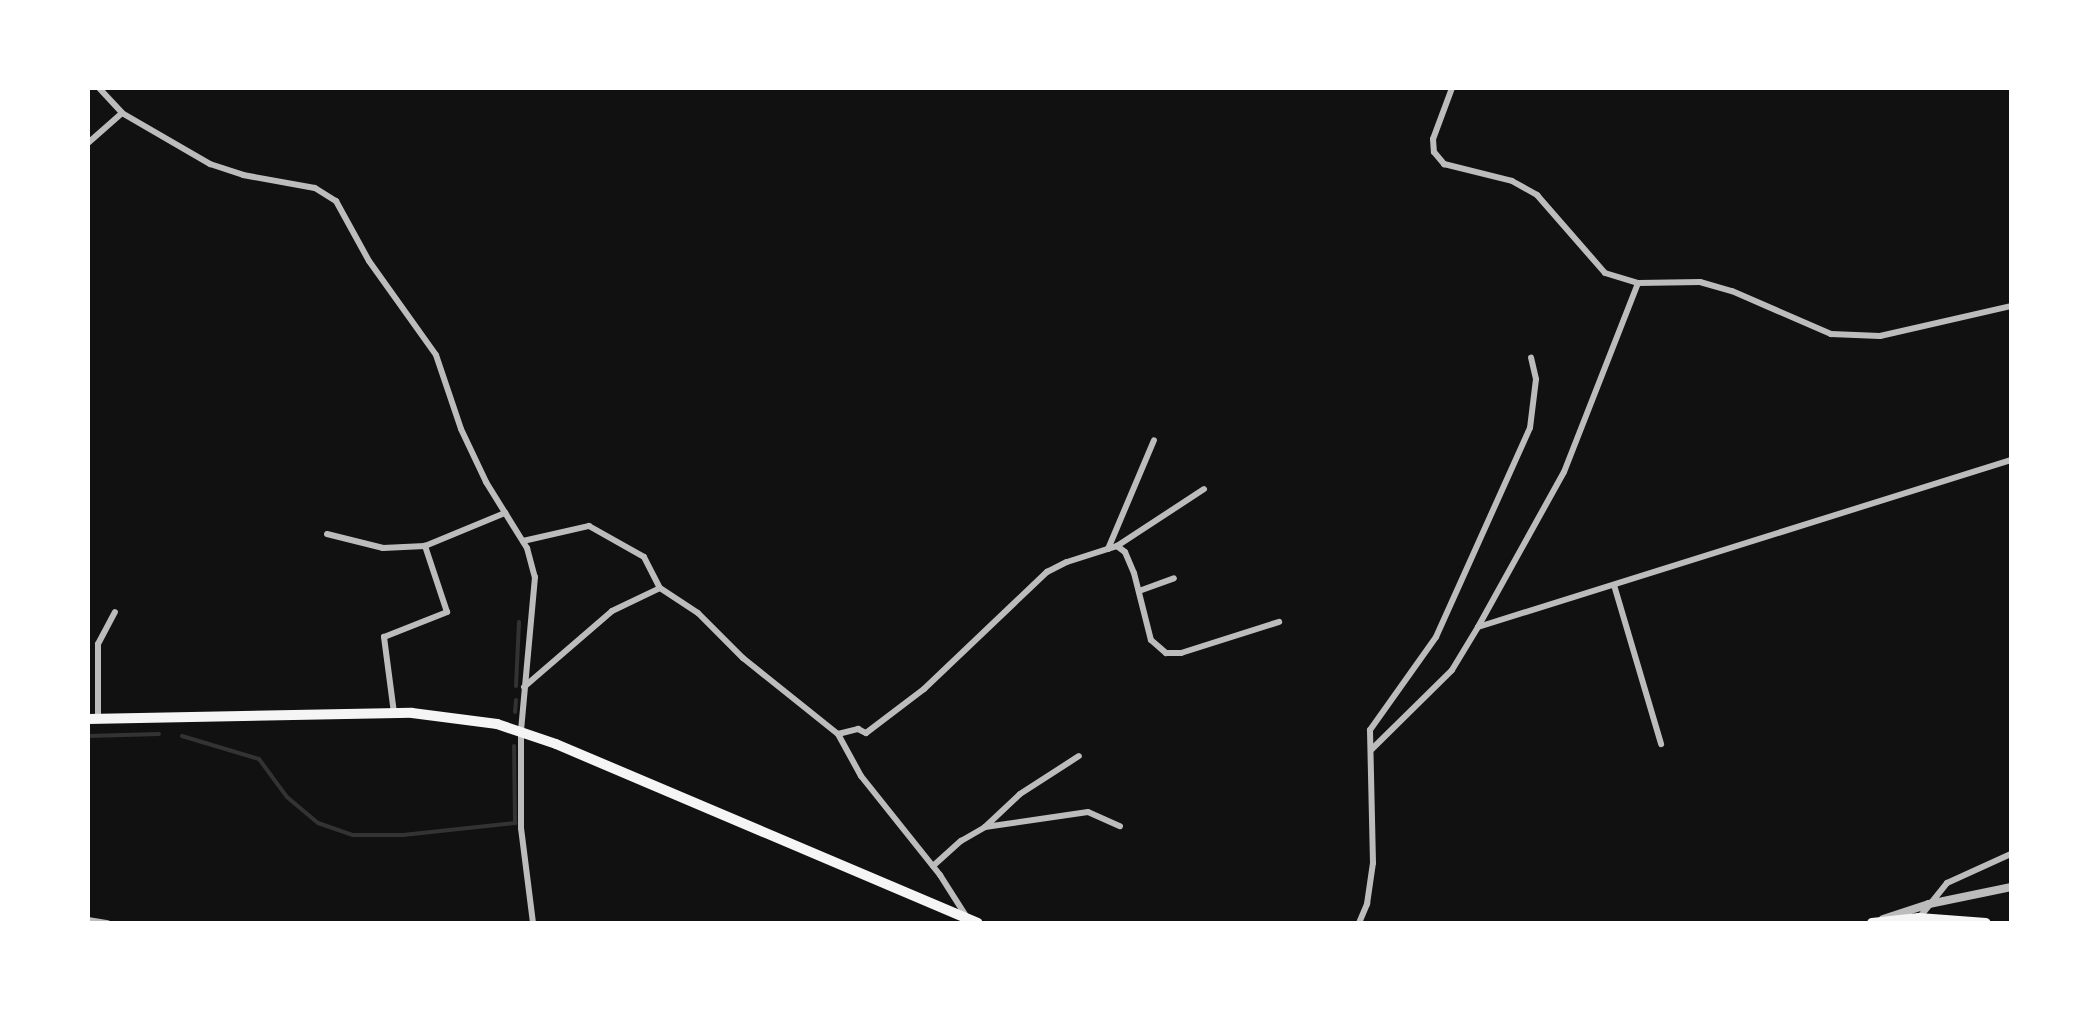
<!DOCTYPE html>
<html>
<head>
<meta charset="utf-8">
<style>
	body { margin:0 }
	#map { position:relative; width:2099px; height:1011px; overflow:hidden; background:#111; font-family:Karla,sans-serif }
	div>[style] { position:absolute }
	.stream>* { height:4px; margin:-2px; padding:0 2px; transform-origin:2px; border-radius:2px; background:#333 }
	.minor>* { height:6px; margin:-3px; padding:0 3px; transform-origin:3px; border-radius:3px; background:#bcbcbc }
	.tertiary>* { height:8px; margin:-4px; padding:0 4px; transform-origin:4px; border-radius:4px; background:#bcbcbc }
	.primary>* { height:10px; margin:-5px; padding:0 5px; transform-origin:5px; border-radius:5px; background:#f5f5f5 }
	span { translate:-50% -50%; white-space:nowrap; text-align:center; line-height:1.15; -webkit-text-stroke:7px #fff; paint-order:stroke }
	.frame { position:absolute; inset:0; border:90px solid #fff; pointer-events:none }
</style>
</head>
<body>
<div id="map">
	<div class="stream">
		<i style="left:516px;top:686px;width:64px;rotate:-87.3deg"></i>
		<i style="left:515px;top:712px;width:12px;rotate:-85deg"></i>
		<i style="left:88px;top:736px;width:71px;rotate:-1.6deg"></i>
		<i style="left:182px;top:736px;width:80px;rotate:16.6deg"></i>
		<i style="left:259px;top:759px;width:47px;rotate:53.6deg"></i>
		<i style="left:287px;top:797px;width:40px;rotate:40deg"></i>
		<i style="left:318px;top:823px;width:37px;rotate:19deg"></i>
		<i style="left:353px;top:835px;width:50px"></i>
		<i style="left:403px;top:835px;width:113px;rotate:-6.1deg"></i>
		<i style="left:515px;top:823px;width:77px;rotate:-90.7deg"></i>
	</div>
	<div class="minor">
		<i style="left:99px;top:88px;width:34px;rotate:47deg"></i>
		<i style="left:122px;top:113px;width:102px;rotate:30.1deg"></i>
		<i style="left:210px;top:164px;width:35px;rotate:18deg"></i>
		<i style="left:243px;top:175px;width:73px;rotate:10.2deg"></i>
		<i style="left:315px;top:188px;width:25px;rotate:32deg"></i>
		<i style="left:336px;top:201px;width:68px;rotate:61.2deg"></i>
		<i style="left:369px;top:261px;width:115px;rotate:54.5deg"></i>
		<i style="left:436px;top:355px;width:78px;rotate:71.3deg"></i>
		<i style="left:461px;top:429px;width:59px;rotate:64.7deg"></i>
		<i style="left:486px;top:482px;width:78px;rotate:58.2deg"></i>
		<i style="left:527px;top:548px;width:30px;rotate:75deg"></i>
		<i style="left:535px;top:577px;width:154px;rotate:95.2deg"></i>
		<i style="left:521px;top:730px;width:98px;rotate:90deg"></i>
		<i style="left:521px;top:828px;width:96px;rotate:82.8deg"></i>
		<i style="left:1452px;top:88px;width:54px;rotate:110.4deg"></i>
		<i style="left:1433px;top:139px;width:13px;rotate:86deg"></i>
		<i style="left:1434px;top:152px;width:16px;rotate:50deg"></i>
		<i style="left:1444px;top:164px;width:70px;rotate:14deg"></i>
		<i style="left:1512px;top:181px;width:29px;rotate:29deg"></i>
		<i style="left:1537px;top:195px;width:103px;rotate:48.9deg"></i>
		<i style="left:1605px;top:273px;width:34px;rotate:17deg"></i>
		<i style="left:1638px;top:283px;width:62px;rotate:-0.9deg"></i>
		<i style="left:1700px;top:282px;width:33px;rotate:16deg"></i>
		<i style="left:1732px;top:291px;width:108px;rotate:23.5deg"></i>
		<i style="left:1831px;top:334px;width:49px;rotate:2.3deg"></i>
		<i style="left:1880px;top:336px;width:134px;rotate:-12.9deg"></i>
		<i style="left:88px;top:143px;width:45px;rotate:-41.4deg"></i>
		<i style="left:327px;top:534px;width:58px;rotate:14deg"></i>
		<i style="left:383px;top:548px;width:42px;rotate:-2.7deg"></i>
		<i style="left:523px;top:541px;width:68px;rotate:-12.8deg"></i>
		<i style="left:589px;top:526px;width:63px;rotate:29.4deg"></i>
		<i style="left:644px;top:557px;width:35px;rotate:63deg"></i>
		<i style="left:1117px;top:546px;width:104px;rotate:-33.2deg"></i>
		<i style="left:1108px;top:549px;width:118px;rotate:-67.1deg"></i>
		<i style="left:1614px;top:585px;width:166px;rotate:73.5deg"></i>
		<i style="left:1139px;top:591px;width:37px;rotate:-20deg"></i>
		<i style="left:1478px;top:627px;width:559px;rotate:-17.4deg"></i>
		<i style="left:524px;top:687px;width:116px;rotate:-40.8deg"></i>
		<i style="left:612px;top:611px;width:53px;rotate:-25.6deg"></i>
		<i style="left:660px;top:588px;width:45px;rotate:33.3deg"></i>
		<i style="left:698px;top:613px;width:64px;rotate:45deg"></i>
		<i style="left:743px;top:658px;width:122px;rotate:38.7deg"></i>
		<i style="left:838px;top:734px;width:48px;rotate:61.3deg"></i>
		<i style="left:861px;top:776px;width:127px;rotate:51.4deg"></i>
		<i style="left:940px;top:875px;width:49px;rotate:57.6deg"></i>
		<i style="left:394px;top:713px;width:77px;rotate:-97.5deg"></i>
		<i style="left:384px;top:637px;width:68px;rotate:-21.6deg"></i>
		<i style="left:447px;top:612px;width:70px;rotate:-108.4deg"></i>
		<i style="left:425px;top:546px;width:87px;rotate:-22.4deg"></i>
		<i style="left:98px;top:719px;width:75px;rotate:-90deg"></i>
		<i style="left:98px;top:644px;width:36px;rotate:-62deg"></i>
		<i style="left:838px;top:734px;width:21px;rotate:-14deg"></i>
		<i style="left:858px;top:729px;width:9px;rotate:27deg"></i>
		<i style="left:866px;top:733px;width:73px;rotate:-37.2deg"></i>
		<i style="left:924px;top:689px;width:170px;rotate:-43.6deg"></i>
		<i style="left:1047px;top:572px;width:22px;rotate:-27deg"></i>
		<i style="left:1067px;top:562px;width:52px;rotate:-17.7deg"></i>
		<i style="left:1117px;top:546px;width:10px;rotate:37deg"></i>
		<i style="left:1125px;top:552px;width:23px;rotate:67deg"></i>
		<i style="left:1134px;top:573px;width:69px;rotate:75.8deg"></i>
		<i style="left:1151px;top:640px;width:20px;rotate:41deg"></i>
		<i style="left:1166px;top:653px;width:15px"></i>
		<i style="left:1181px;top:653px;width:103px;rotate:-17.6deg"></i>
		<i style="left:1372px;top:749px;width:112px;rotate:-44.6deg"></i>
		<i style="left:1452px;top:670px;width:50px;rotate:-58.8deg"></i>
		<i style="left:1478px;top:627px;width:177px;rotate:-61deg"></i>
		<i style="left:1564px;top:472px;width:203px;rotate:-68.6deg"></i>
		<i style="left:985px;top:827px;width:104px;rotate:-8.3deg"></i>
		<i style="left:1088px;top:812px;width:35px;rotate:24deg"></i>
		<i style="left:933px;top:866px;width:38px;rotate:-42deg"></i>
		<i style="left:961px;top:841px;width:28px;rotate:-30deg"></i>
		<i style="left:985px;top:827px;width:48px;rotate:-43.3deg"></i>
		<i style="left:1020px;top:794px;width:70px;rotate:-32.8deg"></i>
		<i style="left:1919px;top:918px;width:45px;rotate:-51.3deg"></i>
		<i style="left:1947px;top:883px;width:70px;rotate:-24.4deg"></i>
		<i style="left:88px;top:920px;width:20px;rotate:9deg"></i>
		<i style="left:1359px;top:923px;width:21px;rotate:-67deg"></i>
		<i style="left:1367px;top:904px;width:41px;rotate:-81.7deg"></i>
		<i style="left:1373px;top:863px;width:133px;rotate:-91.3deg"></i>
		<i style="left:1370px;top:730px;width:114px;rotate:-54.6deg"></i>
		<i style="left:1436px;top:637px;width:229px;rotate:-65.8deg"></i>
		<i style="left:1530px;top:428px;width:49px;rotate:-83deg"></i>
		<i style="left:1536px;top:379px;width:22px;rotate:-103deg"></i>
	</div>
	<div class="tertiary">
		<i style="left:1883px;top:919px;width:48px;rotate:-18.1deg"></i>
		<i style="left:1929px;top:904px;width:84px;rotate:-11.7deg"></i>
	</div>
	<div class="primary">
		<i style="left:88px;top:719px;width:324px;rotate:-1.1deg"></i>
		<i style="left:412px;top:713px;width:86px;rotate:7.4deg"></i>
		<i style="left:497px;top:724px;width:62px;rotate:18.7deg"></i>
		<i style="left:556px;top:744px;width:458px;rotate:23deg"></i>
		<i style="left:1872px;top:923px;width:47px;rotate:-6.1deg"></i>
		<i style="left:1919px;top:918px;width:67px;rotate:4.3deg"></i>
	</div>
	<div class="frame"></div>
</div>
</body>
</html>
